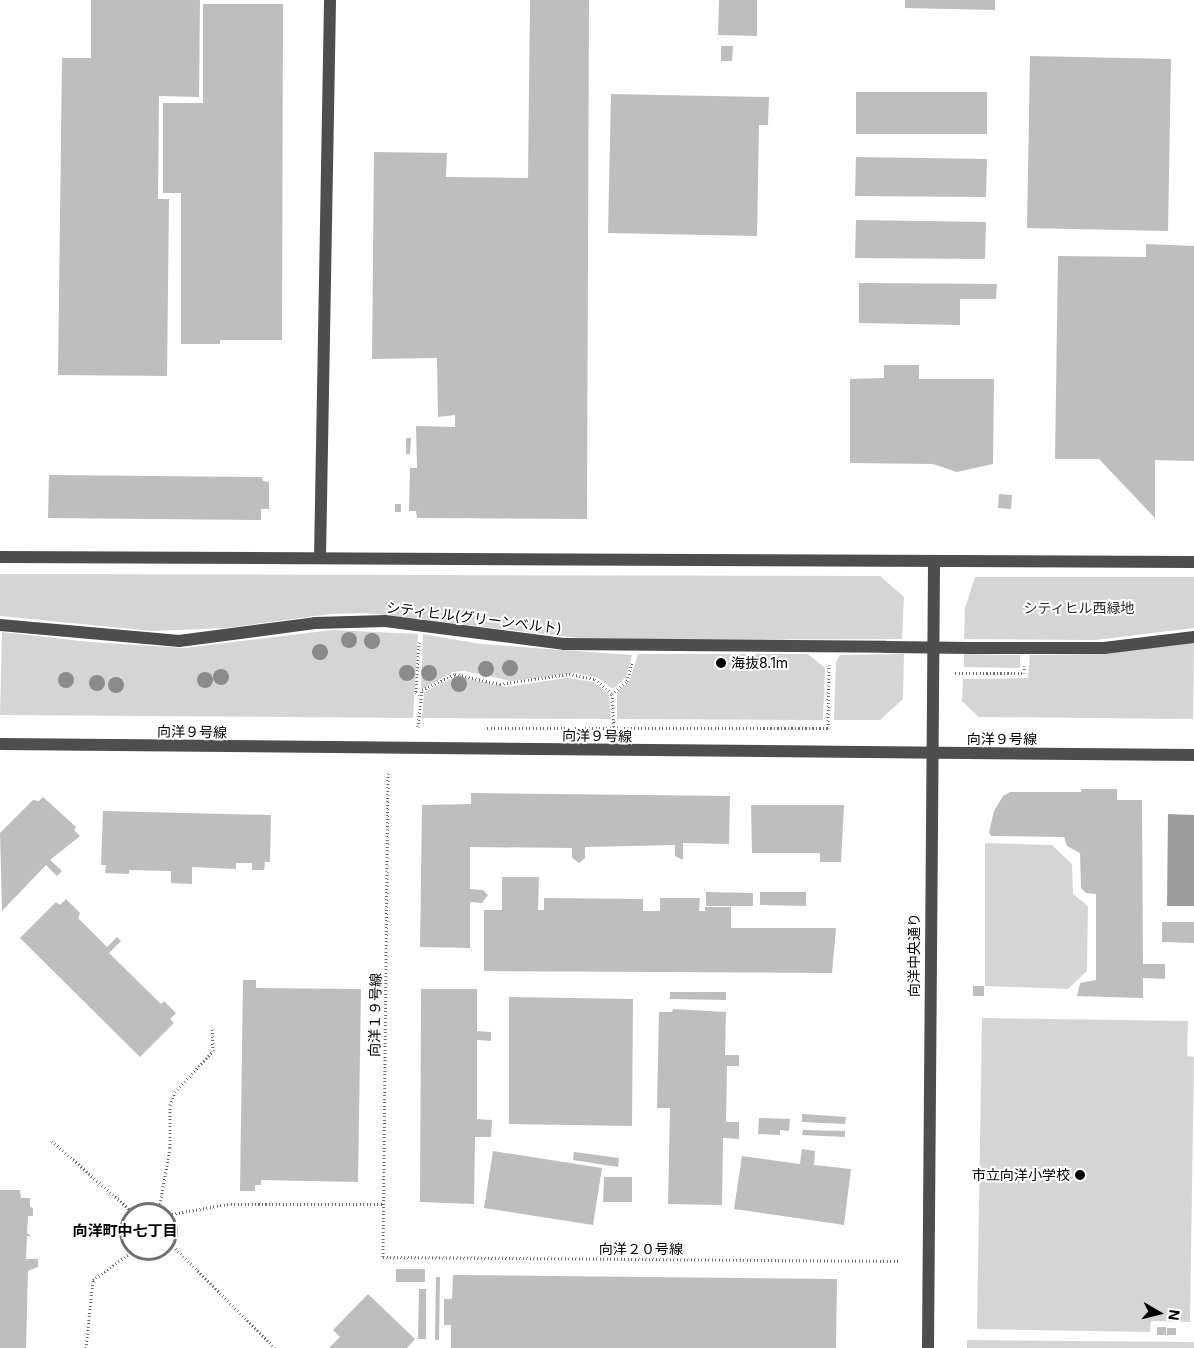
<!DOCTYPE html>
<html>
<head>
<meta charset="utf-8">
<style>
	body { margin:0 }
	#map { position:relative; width:1194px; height:1348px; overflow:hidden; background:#fff; font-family:Inter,"Noto Sans JP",sans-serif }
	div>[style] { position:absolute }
	.green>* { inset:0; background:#d5d5d5 }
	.water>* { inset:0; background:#9c9c9c }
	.building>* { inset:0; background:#bebebe }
	.path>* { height:3px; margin-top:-1.5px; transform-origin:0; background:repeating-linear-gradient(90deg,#707070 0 1px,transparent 0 3.5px) }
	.path>.ring { margin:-1.5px; padding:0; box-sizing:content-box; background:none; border:3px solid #707070; border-radius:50% }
	.minor>* { height:12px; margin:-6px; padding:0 6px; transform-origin:6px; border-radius:6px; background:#4e4e4e }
	.minor-bridge>* { height:12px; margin:-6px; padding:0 6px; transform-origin:6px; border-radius:6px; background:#4e4e4e }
	.trees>* { width:16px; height:16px; margin:-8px; border-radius:50%; background:#8b8b8b }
	.dots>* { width:14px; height:14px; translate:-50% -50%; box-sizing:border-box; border:2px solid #fff; border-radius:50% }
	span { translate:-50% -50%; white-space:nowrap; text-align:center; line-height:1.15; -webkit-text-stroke:4px #fff; paint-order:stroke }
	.park-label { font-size:14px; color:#2c2c2c }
	.street-label { font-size:14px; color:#000 }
	.poi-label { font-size:14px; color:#000 }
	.left { translate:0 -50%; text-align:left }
	.right { translate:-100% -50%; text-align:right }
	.neighbourhood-label { font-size:15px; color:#000; font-weight:700 }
	.north { position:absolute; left:1134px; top:1288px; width:50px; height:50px; -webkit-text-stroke:4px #fff; paint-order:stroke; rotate:98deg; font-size:14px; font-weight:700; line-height:20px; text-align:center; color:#000 }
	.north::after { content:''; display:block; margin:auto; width:18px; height:22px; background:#000; clip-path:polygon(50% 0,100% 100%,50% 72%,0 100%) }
</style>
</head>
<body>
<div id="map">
	<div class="green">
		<i style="clip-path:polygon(0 574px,880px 576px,904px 597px,902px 639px,595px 640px,367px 613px,331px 614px,226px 628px,152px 631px,0 616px)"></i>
		<i style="clip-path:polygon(975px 577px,1194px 577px,1194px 628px,1096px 640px,964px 639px,965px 608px)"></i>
		<i style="clip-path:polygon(332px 630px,418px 634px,413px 718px,0 715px,2px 632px,90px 642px,184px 648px)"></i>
		<i style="clip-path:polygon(423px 634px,481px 644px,632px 655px,626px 677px,613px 689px,598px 678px,577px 673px,511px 681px,464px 671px,453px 672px,421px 690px)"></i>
		<i style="clip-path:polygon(1194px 642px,1193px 719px,979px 717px,962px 701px,963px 679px,1028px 678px,1030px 655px,1099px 654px)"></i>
		<i style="clip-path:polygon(638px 654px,808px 654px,825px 668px,823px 720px,617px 719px,617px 692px,630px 680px)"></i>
		<i style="clip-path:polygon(904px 654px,903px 699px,880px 720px,834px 720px,836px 662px,840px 655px)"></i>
		<i style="clip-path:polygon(964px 654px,1020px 655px,1020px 668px,964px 667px)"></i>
		<i style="clip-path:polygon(457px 676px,506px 687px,566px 678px,594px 682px,609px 694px,611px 719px,422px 718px,424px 692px)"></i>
		<i style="clip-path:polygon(985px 843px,1052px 845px,1072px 864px,1073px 894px,1088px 906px,1087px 971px,1068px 989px,985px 986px)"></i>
		<i style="clip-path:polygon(982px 1018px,1188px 1021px,1187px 1056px,1194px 1057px,1190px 1322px,1151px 1321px,1150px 1332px,977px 1329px)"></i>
		<i style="clip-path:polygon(967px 1340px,1194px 1342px,1194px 1348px,967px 1348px)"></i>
	</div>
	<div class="water">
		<i style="clip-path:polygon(1168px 814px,1194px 815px,1194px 906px,1167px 906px)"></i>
	</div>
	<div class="building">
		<i style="clip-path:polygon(91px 0,200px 0,199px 97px,159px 96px,158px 199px,169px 199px,167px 376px,58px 375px,62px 58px,91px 58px)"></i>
		<i style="clip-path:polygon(530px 0,589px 0,587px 519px,417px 518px,416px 511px,409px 511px,410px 468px,417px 468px,416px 426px,455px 427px,455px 415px,438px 417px,437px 358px,372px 359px,374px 152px,447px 153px,446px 177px,528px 178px)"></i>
		<i style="clip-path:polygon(719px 0,757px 0,757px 36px,718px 35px)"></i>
		<i style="clip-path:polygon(905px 0,995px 0,995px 10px,905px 8px)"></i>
		<i style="clip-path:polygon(203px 4px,283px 4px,282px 340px,220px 340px,220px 344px,181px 344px,181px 193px,163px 193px,163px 103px,203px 103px)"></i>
		<i style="clip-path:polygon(721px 46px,733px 46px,732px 61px,721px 61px)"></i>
		<i style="clip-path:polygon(1030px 56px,1171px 59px,1168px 231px,1027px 228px)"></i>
		<i style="clip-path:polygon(856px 92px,987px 92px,987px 134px,856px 134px)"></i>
		<i style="clip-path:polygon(611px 94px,769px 97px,768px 125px,759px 125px,757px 236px,608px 233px)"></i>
		<i style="clip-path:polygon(856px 157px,987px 159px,986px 197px,855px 196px)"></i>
		<i style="clip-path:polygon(856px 220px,986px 222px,985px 259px,855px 258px)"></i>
		<i style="clip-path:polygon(1146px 244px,1194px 246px,1194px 461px,1155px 460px,1155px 518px,1099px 459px,1055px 459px,1058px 256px,1146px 257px)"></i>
		<i style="clip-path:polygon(859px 283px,997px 284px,996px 299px,960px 299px,960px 325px,859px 323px)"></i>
		<i style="clip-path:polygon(884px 365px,919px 365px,919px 379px,994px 379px,993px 464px,957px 472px,933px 464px,850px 463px,850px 379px,884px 378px)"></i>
		<i style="clip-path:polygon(406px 438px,411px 438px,410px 454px,406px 454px)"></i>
		<i style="clip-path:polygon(49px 475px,262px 477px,263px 481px,269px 482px,269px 509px,261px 509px,261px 520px,48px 518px)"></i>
		<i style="clip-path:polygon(999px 494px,1012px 495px,1011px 509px,998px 508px)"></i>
		<i style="clip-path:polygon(395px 504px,401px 504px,401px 512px,395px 512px)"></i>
		<i style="clip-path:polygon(1082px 789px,1117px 789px,1117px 800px,1142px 800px,1143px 964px,1165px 964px,1165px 979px,1143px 978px,1143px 998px,1077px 996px,1080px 983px,1096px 980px,1096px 894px,1086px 893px,1081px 888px,1080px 853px,1067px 846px,1064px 837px,991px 836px,989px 832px,994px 811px,1003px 796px,1010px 792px,1081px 792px)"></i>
		<i style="clip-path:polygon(471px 793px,730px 796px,729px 844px,683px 843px,683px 860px,675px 856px,675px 845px,585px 847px,585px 858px,579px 863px,572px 858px,572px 848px,470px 847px,470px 889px,483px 890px,488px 895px,482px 903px,470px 902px,470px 948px,420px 947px,422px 805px,471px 804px)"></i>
		<i style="clip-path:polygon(43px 797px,76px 827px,74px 830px,80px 836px,50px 860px,62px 871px,57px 876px,46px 865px,2px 911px,0 833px,33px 800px,39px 801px)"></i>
		<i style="clip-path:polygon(751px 805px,844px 805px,841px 862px,820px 862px,820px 853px,752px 853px)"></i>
		<i style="clip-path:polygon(103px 811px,271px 815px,270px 862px,265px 862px,264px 870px,252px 870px,252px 863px,236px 863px,236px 869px,192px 867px,192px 884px,171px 883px,171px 871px,129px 870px,129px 874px,105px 873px,106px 865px,101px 865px)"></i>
		<i style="clip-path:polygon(502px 877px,539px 877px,538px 910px,544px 910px,544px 898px,643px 899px,643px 911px,660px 911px,660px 898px,700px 898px,699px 911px,705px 911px,705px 907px,731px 907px,731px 928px,836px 928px,832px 973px,484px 971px,484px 910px,502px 910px)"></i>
		<i style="clip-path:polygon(706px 892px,753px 893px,753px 906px,706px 906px)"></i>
		<i style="clip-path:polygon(760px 892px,806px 892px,806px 906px,760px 905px)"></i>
		<i style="clip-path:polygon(66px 899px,80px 913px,78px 918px,107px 947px,117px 937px,121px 941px,109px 953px,161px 1004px,164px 1001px,176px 1013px,170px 1019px,174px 1023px,140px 1057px,20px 938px,56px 902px,60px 905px)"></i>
		<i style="clip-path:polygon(1162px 922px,1194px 922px,1194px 943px,1162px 942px)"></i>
		<i style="clip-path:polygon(243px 980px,256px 980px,256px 988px,361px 989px,358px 1182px,261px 1180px,261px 1185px,255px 1185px,255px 1191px,240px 1191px)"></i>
		<i style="clip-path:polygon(973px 986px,984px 986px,984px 996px,973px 996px)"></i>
		<i style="clip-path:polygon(421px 989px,477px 989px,477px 1031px,491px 1032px,491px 1041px,477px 1040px,477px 1119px,492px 1120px,491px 1137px,475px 1137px,474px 1204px,420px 1202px)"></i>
		<i style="clip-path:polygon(670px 992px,726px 992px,726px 1000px,670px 999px)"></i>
		<i style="clip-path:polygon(509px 997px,633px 999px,632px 1126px,509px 1124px)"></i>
		<i style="clip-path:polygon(673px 1009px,726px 1012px,725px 1055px,739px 1055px,739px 1066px,727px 1066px,726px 1122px,739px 1122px,739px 1139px,723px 1138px,722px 1205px,668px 1204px,670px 1108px,657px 1108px,659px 1012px,672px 1012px)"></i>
		<i style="clip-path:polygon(802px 1114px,846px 1117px,845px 1124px,802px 1122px)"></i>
		<i style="clip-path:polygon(759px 1118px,790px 1119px,789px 1131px,780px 1130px,780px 1135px,758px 1134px)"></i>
		<i style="clip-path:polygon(803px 1130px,845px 1131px,845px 1137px,802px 1135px)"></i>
		<i style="clip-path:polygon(802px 1149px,815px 1151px,814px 1165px,851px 1169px,844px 1225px,734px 1209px,742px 1156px,800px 1164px)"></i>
		<i style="clip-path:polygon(493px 1151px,602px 1168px,593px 1225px,484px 1208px)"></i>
		<i style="clip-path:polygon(574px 1152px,619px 1158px,618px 1167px,573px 1160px)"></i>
		<i style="clip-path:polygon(604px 1177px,632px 1177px,632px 1202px,603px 1202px)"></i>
		<i style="clip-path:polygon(0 1190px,20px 1190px,21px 1198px,30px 1198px,30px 1207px,33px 1208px,33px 1216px,28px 1216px,27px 1233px,31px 1236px,27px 1236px,26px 1259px,38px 1259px,38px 1267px,28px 1271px,26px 1348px,0 1348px)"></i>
		<i style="clip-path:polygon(396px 1269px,425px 1269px,425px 1282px,396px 1282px)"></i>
		<i style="clip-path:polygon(453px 1275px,837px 1279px,836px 1348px,451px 1348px,451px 1325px,444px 1325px,444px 1299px,452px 1299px)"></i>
		<i style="clip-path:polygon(436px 1277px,440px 1277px,439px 1340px,435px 1340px)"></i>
		<i style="clip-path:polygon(419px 1289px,426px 1289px,426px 1339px,418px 1339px)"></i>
		<i style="clip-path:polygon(368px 1294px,415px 1339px,407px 1348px,329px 1348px,340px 1337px,333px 1330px)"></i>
		<i style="clip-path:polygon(1157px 1327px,1166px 1327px,1166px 1335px,1157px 1335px)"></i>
		<i style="clip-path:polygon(1167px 1328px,1176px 1328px,1176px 1335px,1167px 1335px)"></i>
	</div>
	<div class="path">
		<i style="left:419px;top:642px;width:50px;rotate:93.4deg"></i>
		<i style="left:416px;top:692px;width:4px;rotate:45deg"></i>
		<i style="left:955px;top:673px;width:69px"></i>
		<i style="left:1024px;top:673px;width:7px;rotate:-90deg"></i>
		<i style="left:612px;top:694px;width:20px;rotate:-41deg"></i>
		<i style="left:627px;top:681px;width:20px;rotate:-75deg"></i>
		<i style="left:418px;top:727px;width:37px;rotate:-84deg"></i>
		<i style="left:422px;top:690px;width:37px;rotate:-26deg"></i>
		<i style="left:455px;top:674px;width:46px;rotate:12.5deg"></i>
		<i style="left:500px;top:684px;width:70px;rotate:-8.2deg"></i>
		<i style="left:569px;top:674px;width:26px;rotate:11deg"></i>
		<i style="left:595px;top:679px;width:23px;rotate:41deg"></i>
		<i style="left:612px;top:694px;width:34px;rotate:87deg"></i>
		<i style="left:487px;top:728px;width:341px"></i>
		<i style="left:828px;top:728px;width:63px;rotate:-89.1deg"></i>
		<i style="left:388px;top:773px;width:484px;rotate:90.6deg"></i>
		<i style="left:383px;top:1257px;width:515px;rotate:0.45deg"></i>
		<i style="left:52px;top:1141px;width:103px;rotate:41.4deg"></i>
		<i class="ring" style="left:120px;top:1203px;width:53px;height:53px"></i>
		<i style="left:160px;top:1204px;width:57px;rotate:-79.9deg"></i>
		<i style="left:170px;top:1148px;width:43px;rotate:-90deg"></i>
		<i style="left:170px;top:1105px;width:14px;rotate:-69deg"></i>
		<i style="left:175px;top:1092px;width:56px;rotate:-47.2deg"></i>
		<i style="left:213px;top:1051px;width:24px;rotate:-92deg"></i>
		<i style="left:172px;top:1214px;width:56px;rotate:-10.3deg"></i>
		<i style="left:227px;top:1204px;width:157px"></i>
		<i style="left:173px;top:1246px;width:144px;rotate:45deg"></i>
		<i style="left:86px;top:1348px;width:68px;rotate:-84.1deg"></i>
		<i style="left:93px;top:1280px;width:46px;rotate:-36.1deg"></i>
	</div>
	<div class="minor">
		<i style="left:0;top:557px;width:1194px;rotate:0.24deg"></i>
		<i style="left:320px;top:558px;width:558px;rotate:-88.97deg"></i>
		<i style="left:0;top:625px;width:180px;rotate:5.1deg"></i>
		<i style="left:179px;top:641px;width:137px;rotate:-7.5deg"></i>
		<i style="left:315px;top:623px;width:70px;rotate:-1.6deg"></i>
		<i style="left:385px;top:621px;width:180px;rotate:7.3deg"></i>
		<i style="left:564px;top:644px;width:322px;rotate:0.5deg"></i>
		<i style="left:972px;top:648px;width:132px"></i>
		<i style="left:1104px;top:648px;width:91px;rotate:-7deg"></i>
		<i style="left:0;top:744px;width:1194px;rotate:0.53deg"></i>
		<i style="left:928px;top:1348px;width:786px;rotate:-89.56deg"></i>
	</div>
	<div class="minor-bridge">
		<i style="left:886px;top:647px;width:86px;rotate:0.7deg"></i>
	</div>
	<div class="trees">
		<i style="left:349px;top:640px"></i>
		<i style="left:372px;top:641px"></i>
		<i style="left:320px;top:652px"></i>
		<i style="left:510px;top:668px"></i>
		<i style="left:486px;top:669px"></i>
		<i style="left:407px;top:673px"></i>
		<i style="left:429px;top:673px"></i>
		<i style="left:221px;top:677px"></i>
		<i style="left:66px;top:680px"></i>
		<i style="left:205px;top:680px"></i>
		<i style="left:97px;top:683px"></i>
		<i style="left:459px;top:684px"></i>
		<i style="left:116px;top:685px"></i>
	</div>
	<div class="dots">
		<i style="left:721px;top:663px;background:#000"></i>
		<i style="left:1080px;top:1175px;background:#000"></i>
	</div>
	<div class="park-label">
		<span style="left:1079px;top:608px">シティヒル西緑地</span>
	</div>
	<div class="street-label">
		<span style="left:474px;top:618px;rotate:7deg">シティヒル(グリーンベルト)</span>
		<span style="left:192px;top:732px;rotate:1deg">向洋９号線</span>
		<span style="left:597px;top:736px;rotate:1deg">向洋９号線</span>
		<span style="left:1002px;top:739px">向洋９号線</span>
		<span style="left:914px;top:955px;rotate:-90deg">向洋中央通り</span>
		<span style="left:375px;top:1015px;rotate:-89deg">向洋１９号線</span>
		<span style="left:641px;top:1249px">向洋２０号線</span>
	</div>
	<div class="poi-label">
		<span class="left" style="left:731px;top:663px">海抜8.1m</span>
		<span class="right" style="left:1070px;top:1175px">市立向洋小学校</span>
	</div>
	<div class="neighbourhood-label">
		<span style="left:125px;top:1231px">向洋町中七丁目</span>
	</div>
	<div class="north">N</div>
</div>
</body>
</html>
